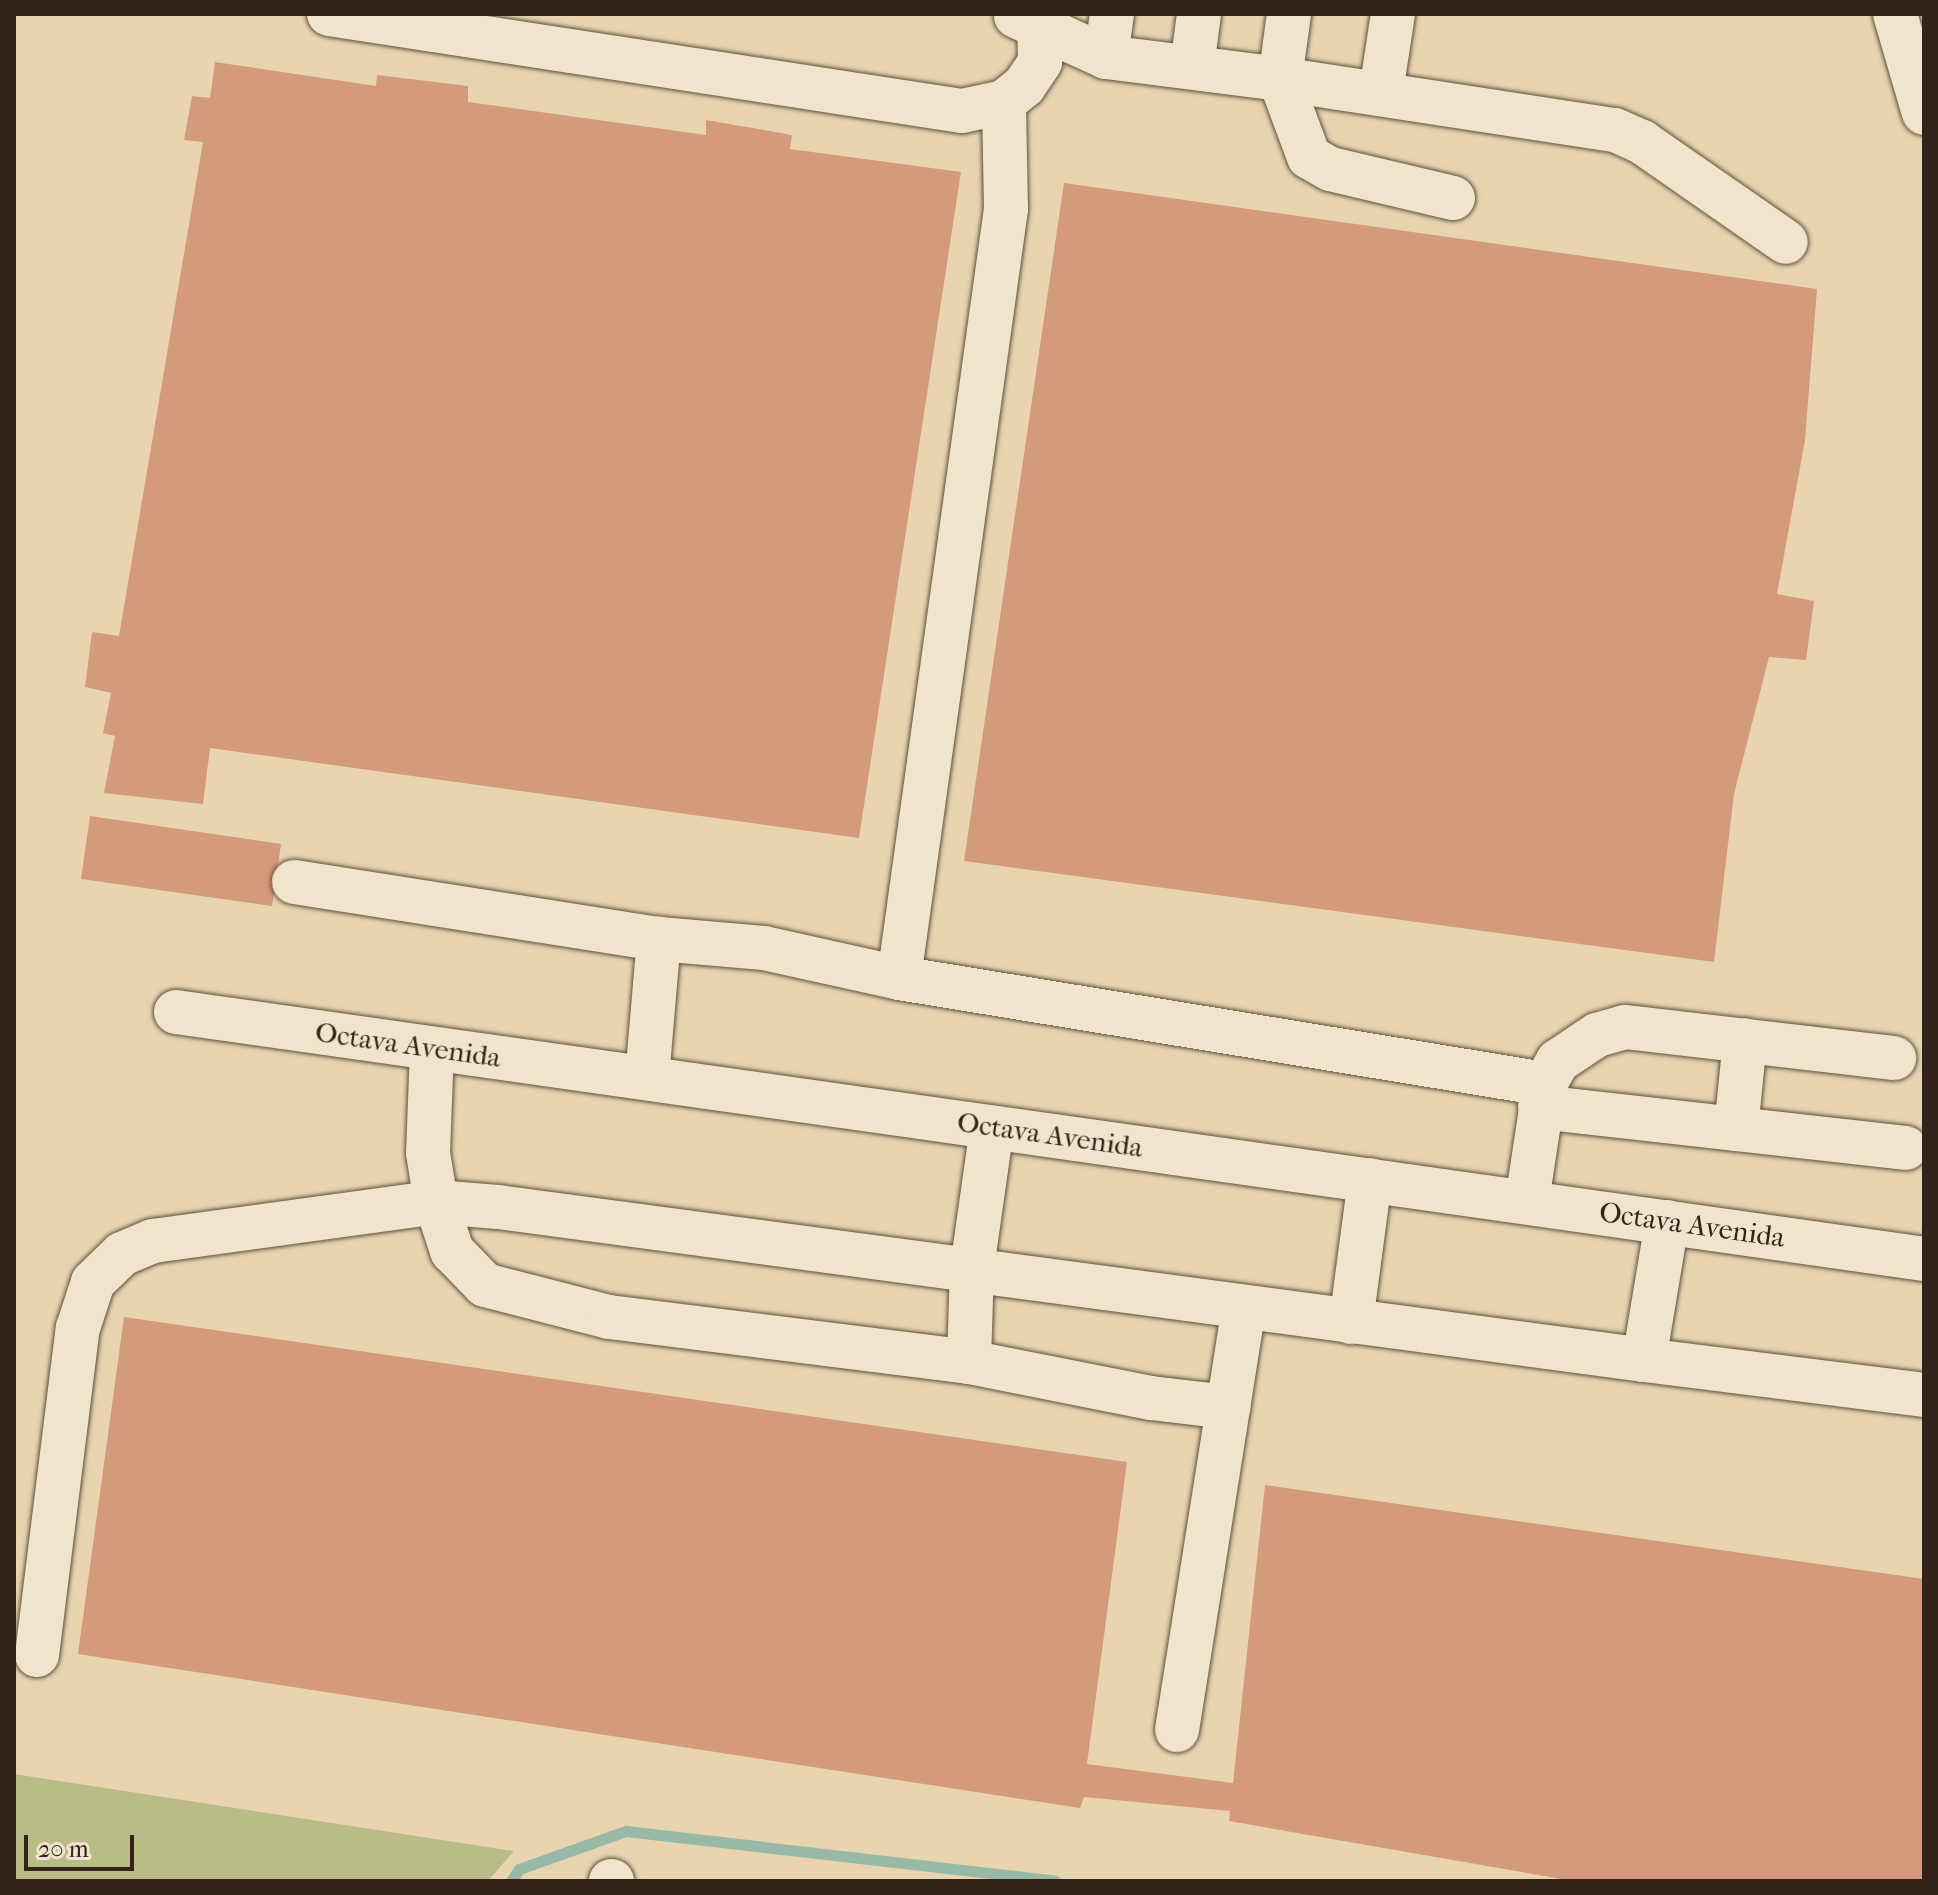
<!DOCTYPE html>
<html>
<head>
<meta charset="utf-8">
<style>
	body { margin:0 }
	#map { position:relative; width:1938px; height:1895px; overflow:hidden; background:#e8d5b0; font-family:"IM FELL French Canon",serif }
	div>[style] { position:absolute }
	.green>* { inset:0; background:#babc88 }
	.stream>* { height:11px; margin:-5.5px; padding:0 5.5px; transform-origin:5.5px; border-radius:5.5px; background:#98b9a6 }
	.building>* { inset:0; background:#d49a7c }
	.roads { filter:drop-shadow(0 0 2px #60503f) drop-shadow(0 0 2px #60503f) }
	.minor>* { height:44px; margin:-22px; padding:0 22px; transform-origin:22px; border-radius:22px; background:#f0e4cc }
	span { translate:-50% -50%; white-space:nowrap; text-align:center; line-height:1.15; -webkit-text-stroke:7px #f0e4cc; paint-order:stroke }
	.street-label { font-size:28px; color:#322419 }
	.frame { position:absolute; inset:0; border:16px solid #322419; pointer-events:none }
	.scale { position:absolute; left:24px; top:1835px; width:110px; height:36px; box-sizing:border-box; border:4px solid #322419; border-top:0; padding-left:10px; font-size:24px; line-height:28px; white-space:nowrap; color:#322419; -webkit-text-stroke:6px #f0e4cc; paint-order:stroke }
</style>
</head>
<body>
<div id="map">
	<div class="green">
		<i style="clip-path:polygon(14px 1774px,514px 1851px,488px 1881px,14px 1881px)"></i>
	</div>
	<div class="stream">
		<i style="left:511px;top:1881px;width:14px;rotate:-56deg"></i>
		<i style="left:519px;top:1869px;width:114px;rotate:-19.6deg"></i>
		<i style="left:626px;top:1831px;width:432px;rotate:6.6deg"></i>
	</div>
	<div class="building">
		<i style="clip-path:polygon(215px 62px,376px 86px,377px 75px,468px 86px,468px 102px,706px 135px,706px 120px,792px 135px,790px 149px,961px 172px,859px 838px,210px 748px,203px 804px,104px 793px,115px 736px,103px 733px,111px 693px,85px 687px,92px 632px,119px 636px,203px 142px,184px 140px,192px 96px,210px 98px)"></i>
		<i style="clip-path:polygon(1064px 183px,1817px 289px,1805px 440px,1777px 594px,1814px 601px,1806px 660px,1769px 657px,1734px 794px,1714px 962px,964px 861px)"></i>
		<i style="clip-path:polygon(90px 816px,281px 844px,272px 906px,81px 879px)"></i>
		<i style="clip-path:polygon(124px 1317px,1127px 1462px,1087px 1764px,1233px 1783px,1265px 1485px,1924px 1579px,1924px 1881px,1573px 1881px,1229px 1821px,1230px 1811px,1084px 1797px,1080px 1808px,78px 1654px)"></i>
	</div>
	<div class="roads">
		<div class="minor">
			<i style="left:329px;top:14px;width:640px;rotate:8.71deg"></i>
			<i style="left:962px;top:111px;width:43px;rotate:-12.1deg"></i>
			<i style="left:1004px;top:102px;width:26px;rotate:-39deg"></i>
			<i style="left:1024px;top:86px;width:29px;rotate:-56deg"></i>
			<i style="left:1040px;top:62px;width:48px;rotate:-91.2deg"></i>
			<i style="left:1895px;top:14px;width:103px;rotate:73.7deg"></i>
			<i style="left:1016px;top:16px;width:99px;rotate:24.5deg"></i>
			<i style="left:1106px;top:57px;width:175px;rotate:7.2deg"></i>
			<i style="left:1280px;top:79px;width:66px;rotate:-82.1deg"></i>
			<i style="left:1106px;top:57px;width:43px;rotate:-82.1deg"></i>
			<i style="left:1192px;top:67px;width:53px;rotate:-82.5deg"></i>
			<i style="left:1381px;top:92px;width:79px;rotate:-81.3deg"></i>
			<i style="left:1453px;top:198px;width:126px;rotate:-166.7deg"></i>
			<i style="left:1330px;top:169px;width:24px;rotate:-150deg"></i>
			<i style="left:1309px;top:157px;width:83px;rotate:-110.4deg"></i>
			<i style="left:1280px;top:79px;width:339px;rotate:8.7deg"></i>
			<i style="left:1615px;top:130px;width:30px;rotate:24deg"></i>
			<i style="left:1642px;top:142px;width:175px;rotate:34.8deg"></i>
			<i style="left:294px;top:882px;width:369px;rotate:8.9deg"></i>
			<i style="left:899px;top:978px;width:776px;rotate:-82.08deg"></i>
			<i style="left:1006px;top:209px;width:107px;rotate:-91.1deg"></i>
			<i style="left:176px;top:1012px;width:1765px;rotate:8.04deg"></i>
			<i style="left:432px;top:1049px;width:104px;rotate:92.2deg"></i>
			<i style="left:428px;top:1153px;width:50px;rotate:80.7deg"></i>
			<i style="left:436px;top:1202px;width:52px;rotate:71.9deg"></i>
			<i style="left:452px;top:1251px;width:47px;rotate:45.9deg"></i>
			<i style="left:485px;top:1285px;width:128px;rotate:14.5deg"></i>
			<i style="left:609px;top:1317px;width:363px;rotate:7.1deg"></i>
			<i style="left:969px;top:1362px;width:186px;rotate:11.2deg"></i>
			<i style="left:1151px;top:1398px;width:78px;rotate:6.7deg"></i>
			<i style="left:647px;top:1078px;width:140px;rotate:-85.1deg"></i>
			<i style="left:659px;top:939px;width:105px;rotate:4.9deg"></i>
			<i style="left:764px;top:948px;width:138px;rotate:12.5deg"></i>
			<i style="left:899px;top:978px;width:655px;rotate:9.32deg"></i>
			<i style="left:1540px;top:1107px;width:368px;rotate:6.4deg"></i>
			<i style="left:1736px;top:1129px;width:89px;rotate:-84.2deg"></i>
			<i style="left:1527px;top:1201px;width:118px;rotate:-81.3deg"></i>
			<i style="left:1545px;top:1084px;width:26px;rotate:-61deg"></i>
			<i style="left:1558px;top:1061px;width:47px;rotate:-33.7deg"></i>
			<i style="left:1597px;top:1035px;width:29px;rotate:-16deg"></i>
			<i style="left:1625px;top:1027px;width:271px;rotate:6.6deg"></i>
			<i style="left:1351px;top:1322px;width:143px;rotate:-82.4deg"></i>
			<i style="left:1644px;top:1360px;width:282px;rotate:7.1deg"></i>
			<i style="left:969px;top:1362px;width:94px;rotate:-88.2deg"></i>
			<i style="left:972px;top:1268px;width:142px;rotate:-81.9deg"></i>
			<i style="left:37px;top:1655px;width:330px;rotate:-82.9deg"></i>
			<i style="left:78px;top:1328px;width:48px;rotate:-71.9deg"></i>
			<i style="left:93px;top:1282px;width:40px;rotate:-44deg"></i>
			<i style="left:122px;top:1254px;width:34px;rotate:-23deg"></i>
			<i style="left:153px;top:1241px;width:286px;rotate:-7.8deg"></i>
			<i style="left:436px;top:1202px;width:62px;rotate:4.6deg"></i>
			<i style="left:498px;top:1207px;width:1156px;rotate:7.6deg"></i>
			<i style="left:1644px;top:1360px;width:140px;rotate:-80.5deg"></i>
			<i style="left:1177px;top:1730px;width:427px;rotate:-81deg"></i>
			<i style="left:611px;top:1881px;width:1px"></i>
		</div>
	</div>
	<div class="street-label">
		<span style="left:408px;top:1045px;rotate:8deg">Octava Avenida</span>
		<span style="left:1050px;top:1135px;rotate:8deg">Octava Avenida</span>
		<span style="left:1692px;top:1225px;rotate:8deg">Octava Avenida</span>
	</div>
	<div class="frame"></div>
	<div class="scale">20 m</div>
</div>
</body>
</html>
